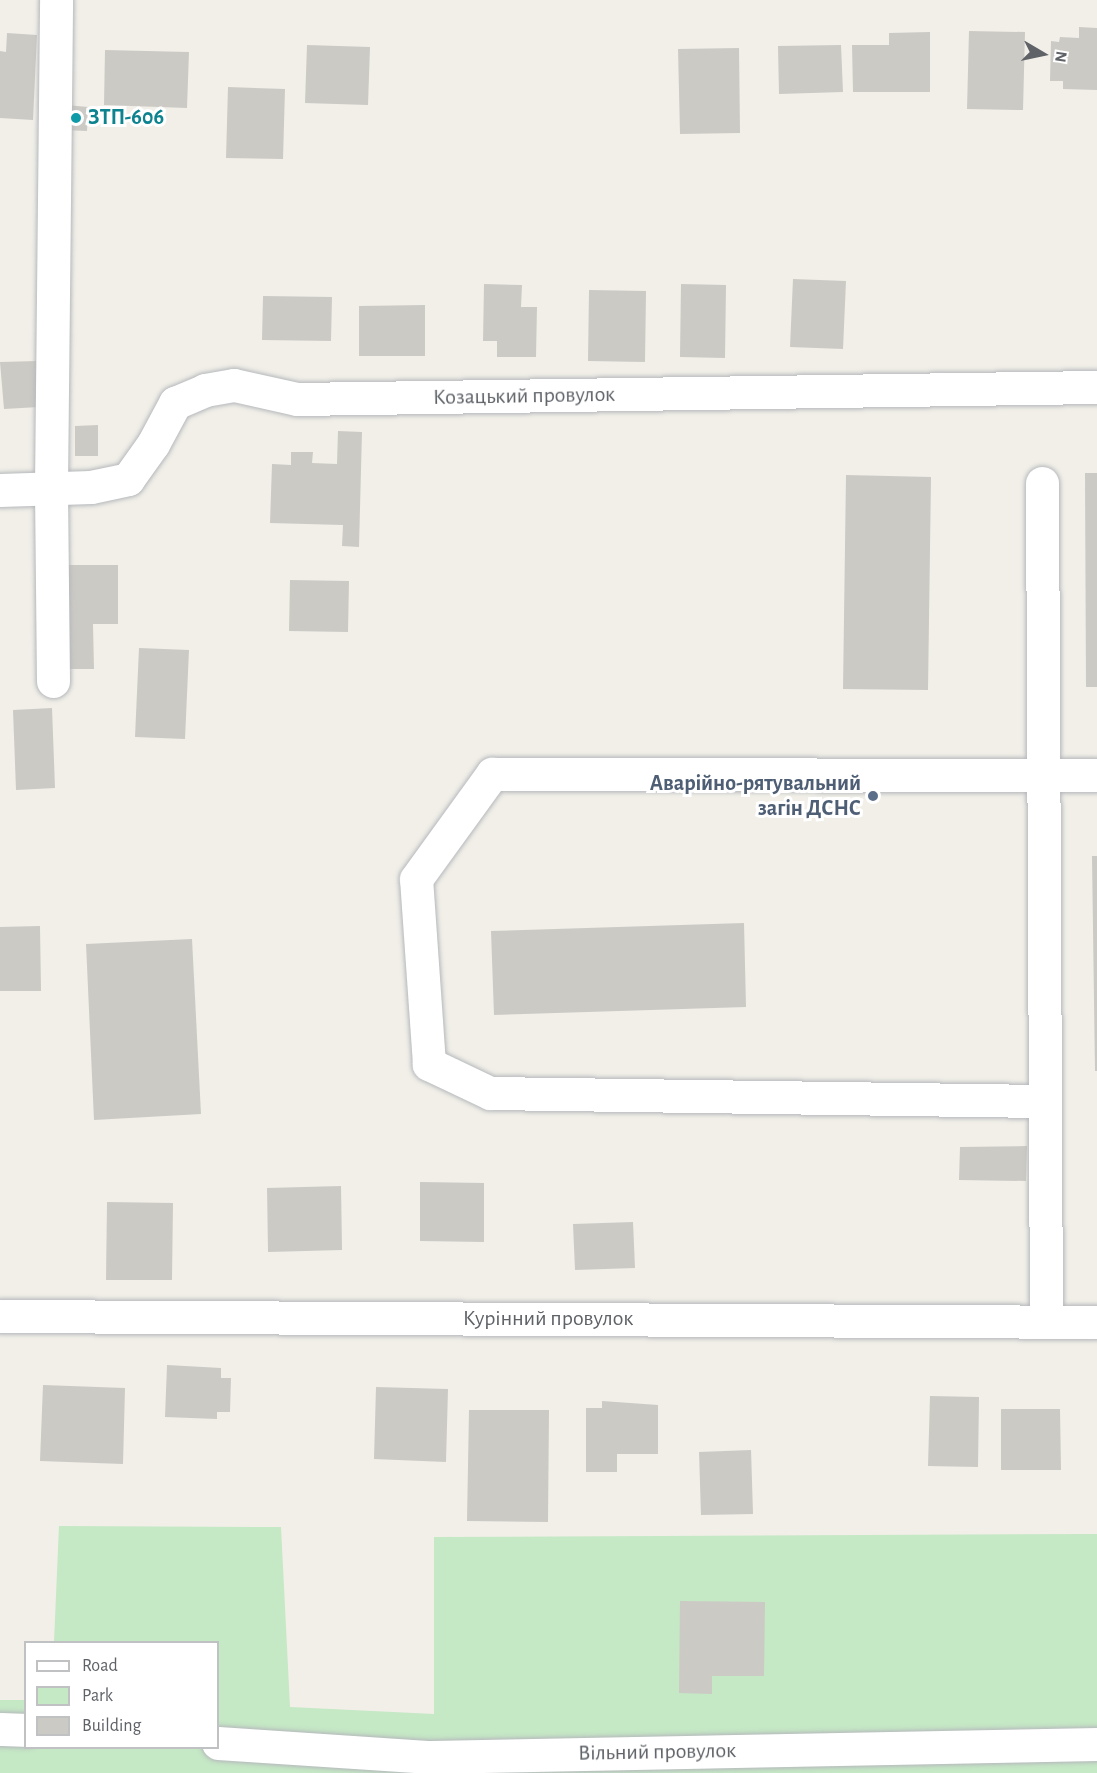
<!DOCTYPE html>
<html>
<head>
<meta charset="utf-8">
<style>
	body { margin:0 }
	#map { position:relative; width:1097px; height:1773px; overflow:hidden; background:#f1efe8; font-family:"Alegreya Sans",sans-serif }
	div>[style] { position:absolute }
	.green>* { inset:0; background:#c5e8c5 }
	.building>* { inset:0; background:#cccac5 }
	.roads { filter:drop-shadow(0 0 2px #b5b8bc) drop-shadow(0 0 2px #b5b8bc) }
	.minor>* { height:33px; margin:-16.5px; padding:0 16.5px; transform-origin:16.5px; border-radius:16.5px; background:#fff }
	.dots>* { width:16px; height:16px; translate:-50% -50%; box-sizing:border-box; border:3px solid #fff; border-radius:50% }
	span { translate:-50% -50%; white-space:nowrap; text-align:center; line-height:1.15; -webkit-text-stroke:6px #fff; paint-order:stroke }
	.culture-label { font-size:22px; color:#0d838f; font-weight:700 }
	.left { translate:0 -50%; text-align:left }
	.street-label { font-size:22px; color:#5f6368 }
	.service-label { font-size:22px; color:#4e5e75; font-weight:700 }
	.right { translate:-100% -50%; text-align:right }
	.legend { position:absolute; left:24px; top:1641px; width:195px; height:108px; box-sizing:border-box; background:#fff; border:2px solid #bfc1c3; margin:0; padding:8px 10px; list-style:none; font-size:18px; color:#5f6368 }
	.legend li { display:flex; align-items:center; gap:12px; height:30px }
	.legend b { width:30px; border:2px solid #bfc1c3 }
	.north { position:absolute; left:1013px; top:24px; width:60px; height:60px; -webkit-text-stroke:4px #fff; paint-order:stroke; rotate:99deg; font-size:16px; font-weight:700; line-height:24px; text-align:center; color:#5f6368 }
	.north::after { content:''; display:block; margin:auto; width:21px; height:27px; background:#5f6368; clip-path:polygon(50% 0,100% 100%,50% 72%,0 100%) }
</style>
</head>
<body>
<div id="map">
	<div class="green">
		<i style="clip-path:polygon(59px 1526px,281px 1527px,290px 1707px,434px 1714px,434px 1537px,1097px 1534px,1097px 1773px,0 1773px,0 1700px,25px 1700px,26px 1748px,218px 1748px,218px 1642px,54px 1642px)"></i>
	</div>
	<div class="building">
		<i style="clip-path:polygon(1079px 27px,1097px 28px,1097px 90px,1063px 89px,1063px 81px,1050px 81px,1051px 41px,1059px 42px,1060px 37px,1079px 38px)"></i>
		<i style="clip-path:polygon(969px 31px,1025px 32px,1023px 110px,967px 109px)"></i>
		<i style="clip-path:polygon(930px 32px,930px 92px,853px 92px,852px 45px,889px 45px,889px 33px)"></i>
		<i style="clip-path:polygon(7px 33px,37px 35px,33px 120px,0 118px,0 51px,6px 52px)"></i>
		<i style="clip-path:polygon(307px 45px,370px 47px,368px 105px,305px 103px)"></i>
		<i style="clip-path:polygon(841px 45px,843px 92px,779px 94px,778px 46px)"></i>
		<i style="clip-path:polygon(739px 48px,740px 133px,680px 134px,678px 49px)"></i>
		<i style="clip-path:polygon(105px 50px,189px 52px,187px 108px,104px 105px)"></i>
		<i style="clip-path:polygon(228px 87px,285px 89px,283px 159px,226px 158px)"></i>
		<i style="clip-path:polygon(66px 105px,88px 107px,87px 131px,64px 130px)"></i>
		<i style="clip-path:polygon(793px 279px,846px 281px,843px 349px,790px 347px)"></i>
		<i style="clip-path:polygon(484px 284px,522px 285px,521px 307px,537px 307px,536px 357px,497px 357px,497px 341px,483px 341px)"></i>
		<i style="clip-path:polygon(681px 284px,726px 285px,725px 358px,680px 357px)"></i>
		<i style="clip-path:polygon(589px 290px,646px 291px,645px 362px,588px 361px)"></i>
		<i style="clip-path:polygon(263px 296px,332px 297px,331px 341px,262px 340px)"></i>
		<i style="clip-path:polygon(425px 305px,425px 356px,359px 356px,359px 306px)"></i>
		<i style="clip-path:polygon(37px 361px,39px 407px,4px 409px,0 362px)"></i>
		<i style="clip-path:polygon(98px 425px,98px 456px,75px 456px,75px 426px)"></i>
		<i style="clip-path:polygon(338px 431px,362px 432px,359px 547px,342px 546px,343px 525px,270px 523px,272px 464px,291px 465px,291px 452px,313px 452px,312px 463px,337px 464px)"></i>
		<i style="clip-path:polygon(1085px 473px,1097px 473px,1097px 687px,1086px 687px)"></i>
		<i style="clip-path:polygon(846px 475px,931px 477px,928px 690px,843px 689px)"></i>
		<i style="clip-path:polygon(64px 565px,118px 565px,118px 624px,93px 624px,94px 669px,65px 669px)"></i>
		<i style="clip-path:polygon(290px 580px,349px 581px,348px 632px,289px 631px)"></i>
		<i style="clip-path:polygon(139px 648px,189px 650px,185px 739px,135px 737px)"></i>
		<i style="clip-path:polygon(52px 708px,55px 788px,16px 790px,13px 710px)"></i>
		<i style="clip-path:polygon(1092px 856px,1097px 856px,1097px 1071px,1095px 1071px)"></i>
		<i style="clip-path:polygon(744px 923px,746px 1007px,494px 1015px,491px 931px)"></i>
		<i style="clip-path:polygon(40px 926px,41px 991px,0 991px,0 927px)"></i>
		<i style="clip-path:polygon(192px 939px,201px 1114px,94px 1120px,86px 944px)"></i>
		<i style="clip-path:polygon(1027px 1146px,1026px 1181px,959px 1180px,960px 1147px)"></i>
		<i style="clip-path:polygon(420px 1182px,484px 1183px,484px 1242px,420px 1241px)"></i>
		<i style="clip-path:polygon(341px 1186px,342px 1250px,268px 1252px,267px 1188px)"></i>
		<i style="clip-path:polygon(107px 1202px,173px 1203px,172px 1280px,106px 1280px)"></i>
		<i style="clip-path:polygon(633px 1222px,635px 1268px,575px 1270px,573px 1224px)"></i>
		<i style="clip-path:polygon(167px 1365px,221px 1368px,221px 1378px,231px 1378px,230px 1412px,217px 1412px,217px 1419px,165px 1417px)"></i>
		<i style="clip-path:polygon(43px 1385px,125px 1388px,123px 1464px,40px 1461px)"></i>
		<i style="clip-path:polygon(376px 1387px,448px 1389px,446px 1462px,374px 1459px)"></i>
		<i style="clip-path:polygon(930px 1396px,979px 1397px,978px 1467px,928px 1466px)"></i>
		<i style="clip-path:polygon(602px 1401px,658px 1405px,658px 1454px,617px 1454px,617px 1472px,586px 1472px,586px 1408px,602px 1408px)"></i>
		<i style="clip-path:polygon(1001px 1409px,1060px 1409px,1061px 1470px,1001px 1470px)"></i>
		<i style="clip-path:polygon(469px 1410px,549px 1410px,548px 1522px,467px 1521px)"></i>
		<i style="clip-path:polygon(751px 1450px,753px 1514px,701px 1515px,699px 1452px)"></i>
		<i style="clip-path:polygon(680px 1601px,765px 1602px,764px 1676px,712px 1676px,712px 1694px,679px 1693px)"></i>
	</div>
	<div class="roads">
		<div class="minor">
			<i style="left:1042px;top:483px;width:839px;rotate:89.73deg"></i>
			<i style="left:0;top:490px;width:91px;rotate:-1.9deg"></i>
			<i style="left:91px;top:487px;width:38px;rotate:-12deg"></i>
			<i style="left:128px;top:479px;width:43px;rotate:-54.5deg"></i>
			<i style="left:153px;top:444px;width:47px;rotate:-61.8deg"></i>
			<i style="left:175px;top:403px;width:33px;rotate:-23deg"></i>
			<i style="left:205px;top:390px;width:29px;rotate:-10deg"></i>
			<i style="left:234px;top:385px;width:65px;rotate:12.5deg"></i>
			<i style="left:297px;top:399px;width:800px;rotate:-0.86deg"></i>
			<i style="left:53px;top:681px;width:195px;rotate:-90.6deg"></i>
			<i style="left:51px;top:486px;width:486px;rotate:-89.4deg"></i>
			<i style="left:1042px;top:1101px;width:552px;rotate:-179.17deg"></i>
			<i style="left:490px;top:1093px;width:68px;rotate:-154.6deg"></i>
			<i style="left:429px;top:1064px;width:185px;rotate:-94deg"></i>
			<i style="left:416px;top:879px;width:130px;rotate:-54.1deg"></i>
			<i style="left:492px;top:774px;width:605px;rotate:0.09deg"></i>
			<i style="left:0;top:1316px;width:1097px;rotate:0.31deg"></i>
			<i style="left:0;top:1729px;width:26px;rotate:2deg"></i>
			<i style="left:218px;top:1743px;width:213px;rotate:3.8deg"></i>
			<i style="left:431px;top:1757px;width:666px;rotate:-1.12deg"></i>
		</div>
	</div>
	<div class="dots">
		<i style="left:76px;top:118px;background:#0f9aa8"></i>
		<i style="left:873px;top:796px;background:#5c6f8a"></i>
	</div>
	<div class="culture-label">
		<span class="left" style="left:88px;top:118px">ЗТП-606</span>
	</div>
	<div class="street-label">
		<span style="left:524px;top:396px;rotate:-1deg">Козацький провулок</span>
		<span style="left:548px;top:1319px">Курінний провулок</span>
		<span style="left:657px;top:1752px;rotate:-1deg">Вільний провулок</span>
	</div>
	<div class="service-label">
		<span class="right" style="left:861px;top:796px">Аварійно-рятувальний<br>загін ДСНС</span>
	</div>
	<ul class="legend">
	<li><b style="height:8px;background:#fff"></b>Road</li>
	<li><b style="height:16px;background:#c5e8c5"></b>Park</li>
	<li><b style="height:16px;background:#cccac5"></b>Building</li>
	</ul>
	<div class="north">N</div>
</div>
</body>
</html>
